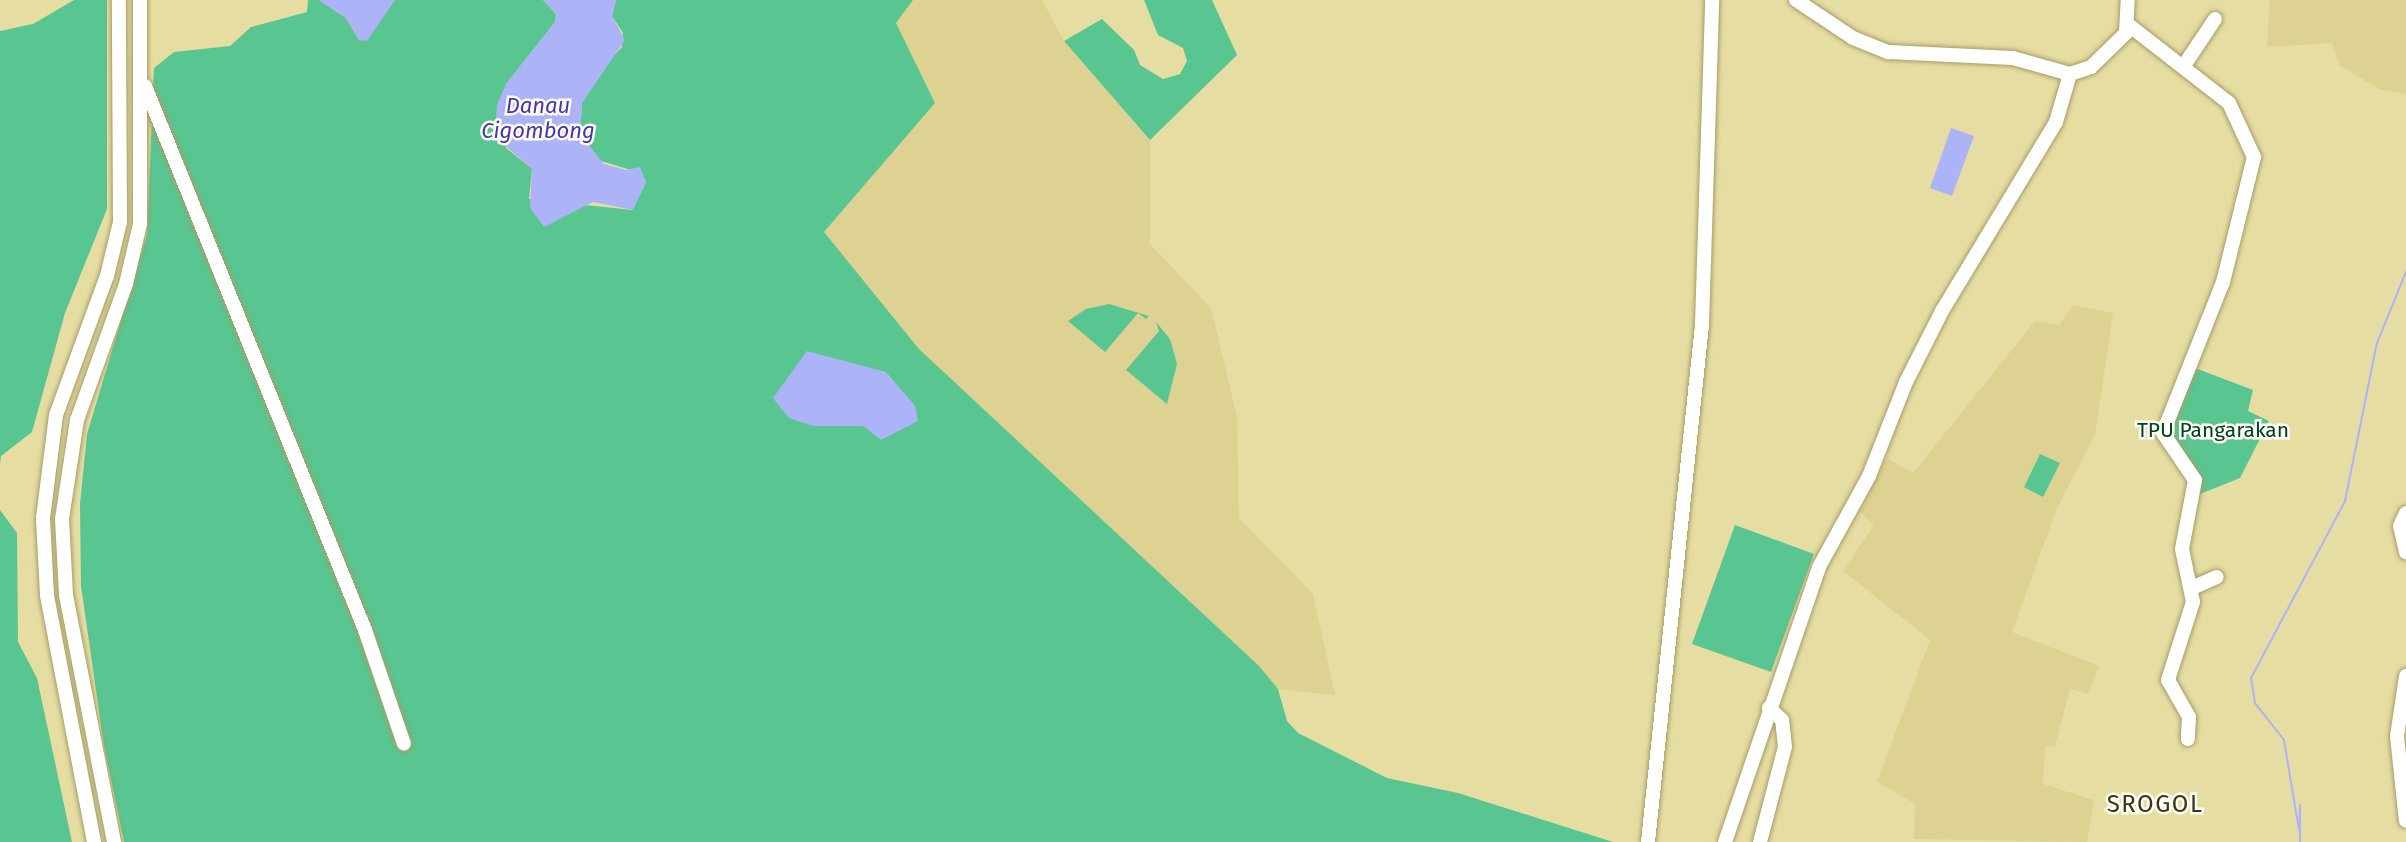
<!DOCTYPE html>
<html>
<head>
<meta charset="utf-8">
<style>
	body { margin:0 }
	#map { position:relative; width:2406px; height:842px; overflow:hidden; background:#e6dda3; font-family:"Fira Sans",sans-serif }
	div>[style] { position:absolute }
	.built>* { inset:0; background:#ded292 }
	.green>* { inset:0; background:#59c590 }
	.water>* { inset:0; background:#acb3f7 }
	.stream>* { height:2px; margin:-1px; padding:0 1px; transform-origin:1px; border-radius:1px; background:#acb3f7 }
	.roads { filter:drop-shadow(0 0 2px #a79d66) drop-shadow(0 0 2px #a79d66) }
	.minor>* { height:14px; margin:-7px; padding:0 7px; transform-origin:7px; border-radius:7px; background:#fff }
	span { translate:-50% -50%; white-space:nowrap; text-align:center; line-height:1.15; -webkit-text-stroke:5px #fefcf1; paint-order:stroke }
	.park-label { font-size:21px; color:#004127 }
	.water-label { font-size:22px; color:#4336b5; font-style:italic }
	.quarter-label { font-size:24px; color:#39351e; letter-spacing:1.5px }
</style>
</head>
<body>
<div id="map">
	<div class="built">
		<i style="clip-path:polygon(913px 0,1042px 0,1064px 41px,1150px 140px,1150px 244px,1211px 308px,1237px 417px,1239px 518px,1313px 594px,1335px 695px,1278px 689px,919px 349px,824px 232px,935px 103px,896px 23px)"></i>
		<i style="clip-path:polygon(2270px 0,2406px 0,2406px 94px,2381px 90px,2340px 66px,2332px 43px,2267px 47px)"></i>
		<i style="clip-path:polygon(2073px 305px,2113px 313px,2095px 435px,2057px 508px,2012px 632px,2099px 666px,2088px 694px,2070px 689px,2055px 746px,2045px 747px,2043px 784px,2094px 800px,2087px 842px,1914px 839px,1915px 804px,1877px 782px,1930px 640px,1843px 571px,1874px 525px,1860px 512px,1887px 458px,1913px 473px,2035px 321px,2059px 325px)"></i>
	</div>
	<div class="green">
		<i style="clip-path:polygon(74px 0,107px 0,107px 209px,65px 313px,32px 432px,1px 456px,0 464px,0 31px,33px 24px)"></i>
		<i style="clip-path:polygon(308px 0,319px 0,346px 18px,359px 40px,395px 0,543px 0,556px 14px,555px 22px,506px 84px,506px 148px,532px 169px,529px 199px,632px 210px,646px 182px,641px 173px,598px 160px,580px 134px,582px 103px,602px 68px,622px 47px,623px 33px,612px 16px,616px 0,913px 0,896px 23px,935px 103px,824px 232px,919px 349px,1259px 666px,1278px 689px,1287px 721px,1298px 733px,1387px 778px,1458px 793px,1613px 842px,124px 842px,104px 746px,81px 586px,80px 504px,87px 434px,147px 234px,154px 68px,174px 52px,230px 46px,251px 27px,307px 12px)"></i>
		<i style="clip-path:polygon(1144px 0,1212px 0,1237px 55px,1150px 140px,1064px 41px,1102px 19px,1134px 50px,1140px 65px,1163px 79px,1180px 74px,1187px 61px,1183px 48px,1158px 35px)"></i>
		<i style="clip-path:polygon(1109px 304px,1149px 316px,1146px 319px,1138px 313px,1105px 352px,1068px 321px,1086px 309px)"></i>
		<i style="clip-path:polygon(1156px 322px,1170px 339px,1177px 364px,1167px 404px,1126px 370px,1159px 331px)"></i>
		<i style="clip-path:polygon(2195px 368px,2253px 390px,2248px 411px,2269px 421px,2240px 478px,2200px 494px,2171px 449px,2171px 426px)"></i>
		<i style="clip-path:polygon(2040px 454px,2060px 463px,2043px 497px,2024px 487px)"></i>
		<i style="clip-path:polygon(0 510px,17px 533px,18px 642px,37px 678px,72px 842px,0 842px)"></i>
		<i style="clip-path:polygon(1735px 525px,1814px 554px,1771px 672px,1692px 644px)"></i>
	</div>
	<div class="water">
		<i style="clip-path:polygon(319px 0,395px 0,367px 41px,359px 40px,346px 18px)"></i>
		<i style="clip-path:polygon(543px 0,616px 0,612px 16px,625px 40px,582px 103px,580px 134px,604px 164px,626px 170px,640px 167px,646px 182px,633px 210px,593px 202px,544px 227px,530px 208px,532px 169px,495px 137px,497px 105px,506px 84px,555px 22px,556px 14px)"></i>
		<i style="clip-path:polygon(1951px 128px,1974px 136px,1952px 196px,1930px 188px)"></i>
		<i style="clip-path:polygon(807px 351px,886px 372px,915px 406px,918px 421px,881px 440px,863px 426px,813px 426px,789px 418px,773px 398px)"></i>
	</div>
	<div class="stream">
		<i style="left:2300px;top:842px;width:37px;rotate:-90deg"></i>
		<i style="left:2300px;top:805px;width:25px;rotate:92deg"></i>
		<i style="left:2299px;top:830px;width:91px;rotate:-99.5deg"></i>
		<i style="left:2284px;top:740px;width:47px;rotate:-128.1deg"></i>
		<i style="left:2255px;top:703px;width:25px;rotate:-99deg"></i>
		<i style="left:2251px;top:678px;width:200px;rotate:-62deg"></i>
		<i style="left:2345px;top:501px;width:161px;rotate:-78.6deg"></i>
		<i style="left:2377px;top:343px;width:77px;rotate:-67.8deg"></i>
	</div>
	<div class="roads">
		<div class="minor">
			<i style="left:1796px;top:0;width:69px;rotate:33.7deg"></i>
			<i style="left:1853px;top:38px;width:38px;rotate:22deg"></i>
			<i style="left:1888px;top:52px;width:125px;rotate:2.7deg"></i>
			<i style="left:2013px;top:58px;width:59px;rotate:15.7deg"></i>
			<i style="left:2070px;top:74px;width:22px;rotate:-18deg"></i>
			<i style="left:2091px;top:67px;width:49px;rotate:-44.2deg"></i>
			<i style="left:2126px;top:33px;width:33px;rotate:-87deg"></i>
			<i style="left:2130px;top:26px;width:125px;rotate:37.9deg"></i>
			<i style="left:2229px;top:103px;width:60px;rotate:65.2deg"></i>
			<i style="left:2254px;top:157px;width:129px;rotate:103.9deg"></i>
			<i style="left:2223px;top:282px;width:162px;rotate:111.7deg"></i>
			<i style="left:2163px;top:433px;width:57px;rotate:55.8deg"></i>
			<i style="left:2195px;top:480px;width:70px;rotate:100.7deg"></i>
			<i style="left:2182px;top:549px;width:54px;rotate:78.3deg"></i>
			<i style="left:2193px;top:602px;width:82px;rotate:107.8deg"></i>
			<i style="left:2168px;top:680px;width:43px;rotate:60.4deg"></i>
			<i style="left:2189px;top:717px;width:22px;rotate:93deg"></i>
			<i style="left:2185px;top:64px;width:54px;rotate:-56.3deg"></i>
			<i style="left:145px;top:86px;width:587px;rotate:67.98deg"></i>
			<i style="left:365px;top:630px;width:120px;rotate:71.1deg"></i>
			<i style="left:2406px;top:513px;width:14px;rotate:115deg"></i>
			<i style="left:2400px;top:526px;width:27px;rotate:77deg"></i>
			<i style="left:2192px;top:588px;width:27px;rotate:-24deg"></i>
			<i style="left:2406px;top:676px;width:61px;rotate:98.5deg"></i>
			<i style="left:2397px;top:736px;width:85px;rotate:84deg"></i>
			<i style="left:94px;top:842px;width:251px;rotate:-100.8deg"></i>
			<i style="left:47px;top:595px;width:77px;rotate:-93deg"></i>
			<i style="left:43px;top:518px;width:104px;rotate:-82.8deg"></i>
			<i style="left:56px;top:415px;width:148px;rotate:-69.9deg"></i>
			<i style="left:107px;top:276px;width:56px;rotate:-76.5deg"></i>
			<i style="left:120px;top:222px;width:222px;rotate:-90.3deg"></i>
			<i style="left:114px;top:842px;width:252px;rotate:-101deg"></i>
			<i style="left:66px;top:595px;width:76px;rotate:-93deg"></i>
			<i style="left:62px;top:519px;width:100px;rotate:-81.4deg"></i>
			<i style="left:77px;top:420px;width:145px;rotate:-70.2deg"></i>
			<i style="left:126px;top:284px;width:62px;rotate:-76.9deg"></i>
			<i style="left:140px;top:224px;width:224px;rotate:-90deg"></i>
			<i style="left:1648px;top:842px;width:520px;rotate:-84.04deg"></i>
			<i style="left:1702px;top:325px;width:325px;rotate:-88.2deg"></i>
			<i style="left:1725px;top:842px;width:291px;rotate:-71.1deg"></i>
			<i style="left:1819px;top:567px;width:104px;rotate:-61.2deg"></i>
			<i style="left:1869px;top:476px;width:101px;rotate:-68.5deg"></i>
			<i style="left:1906px;top:382px;width:80px;rotate:-63.1deg"></i>
			<i style="left:1942px;top:311px;width:221px;rotate:-58.9deg"></i>
			<i style="left:2056px;top:122px;width:50px;rotate:-73.7deg"></i>
			<i style="left:1760px;top:842px;width:98px;rotate:-75.3deg"></i>
			<i style="left:1785px;top:747px;width:27px;rotate:-96deg"></i>
			<i style="left:1782px;top:720px;width:18px;rotate:-137deg"></i>
		</div>
	</div>
	<div class="park-label">
		<span style="left:2213px;top:430px">TPU Pangarakan</span>
	</div>
	<div class="water-label">
		<span style="left:538px;top:118px">Danau<br>Cigombong</span>
	</div>
	<div class="quarter-label">
		<span style="left:2155px;top:805px">SROGOL</span>
	</div>
</div>
</body>
</html>
